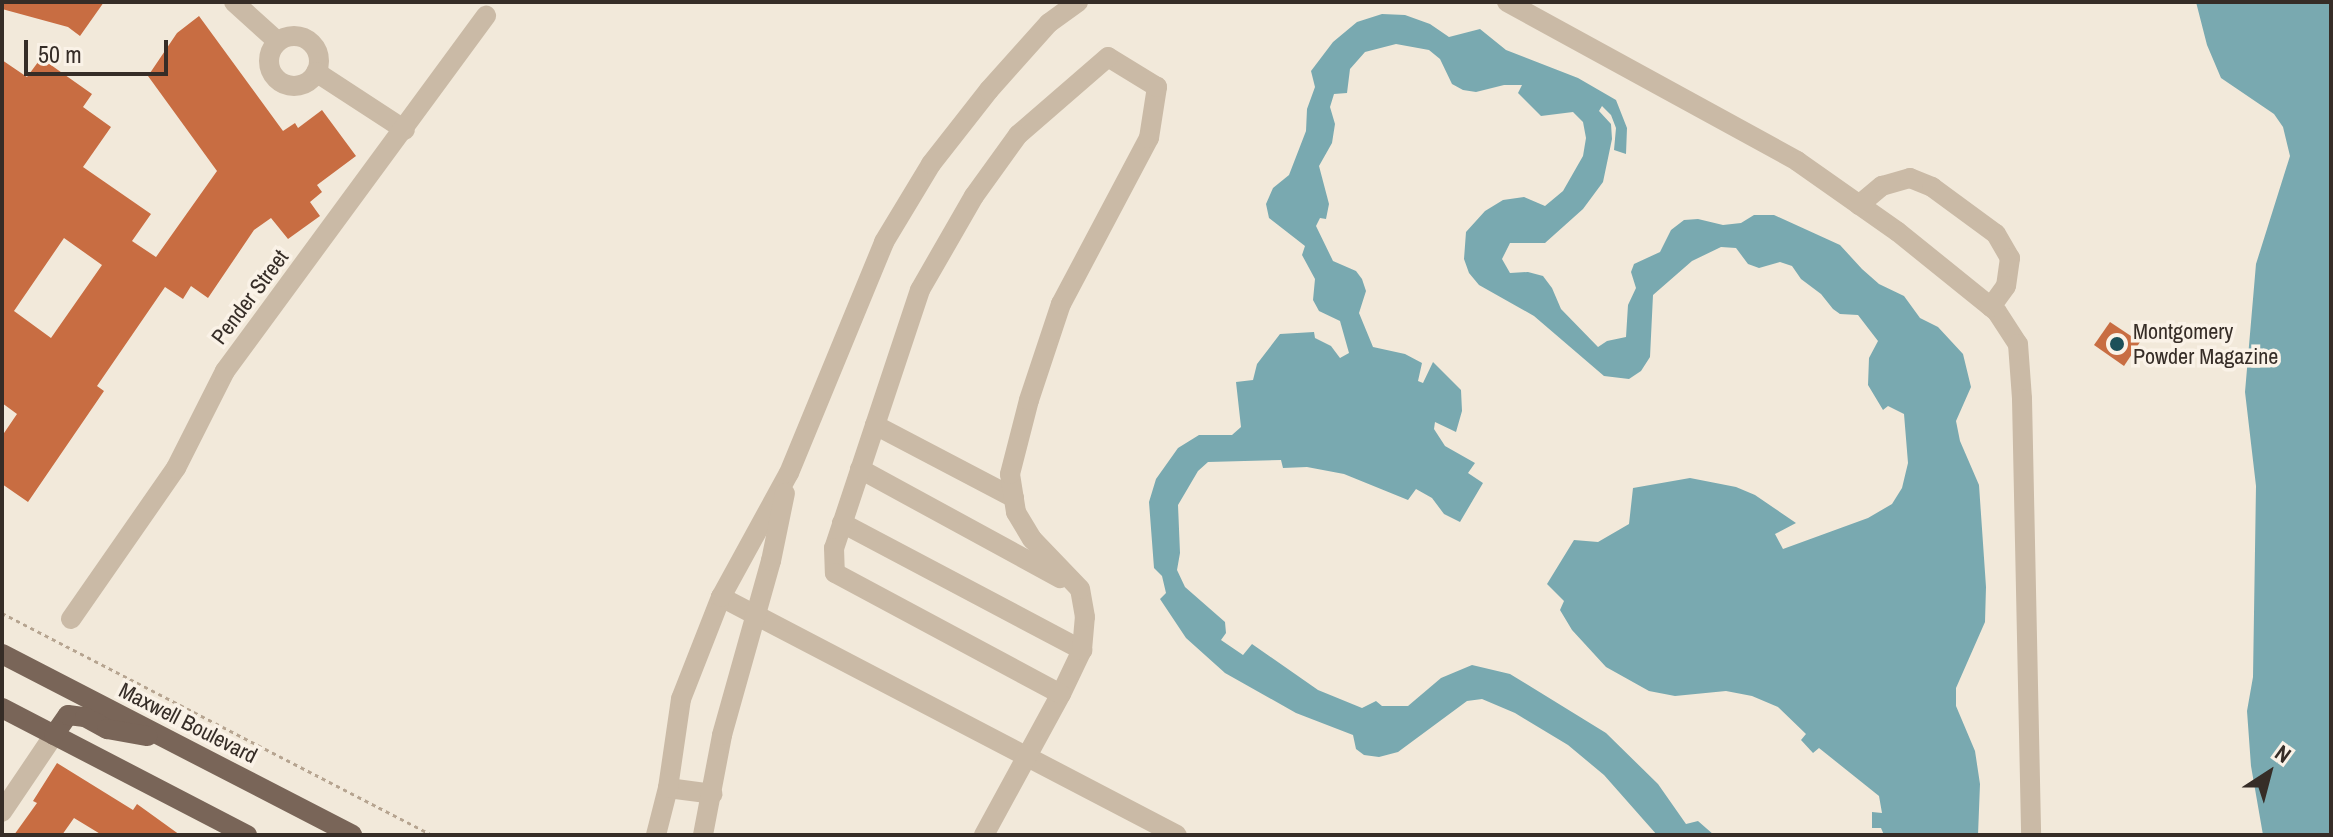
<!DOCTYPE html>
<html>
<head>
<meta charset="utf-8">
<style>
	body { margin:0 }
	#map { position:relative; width:2333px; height:837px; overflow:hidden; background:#f2e9da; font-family:"Archivo Narrow",sans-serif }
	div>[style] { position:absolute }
	.water>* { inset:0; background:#79a9b0 }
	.building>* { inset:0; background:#c86d42 }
	.path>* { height:3px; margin-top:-1.5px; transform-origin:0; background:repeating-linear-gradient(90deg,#b6a490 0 4px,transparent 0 8px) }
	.minor>* { height:20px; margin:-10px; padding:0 10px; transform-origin:10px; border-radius:10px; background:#cabaa6 }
	.minor>.ring { margin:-10px; padding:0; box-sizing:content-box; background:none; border:20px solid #cabaa6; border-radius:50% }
	.major>* { height:20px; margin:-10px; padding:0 10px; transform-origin:10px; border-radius:10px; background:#796558 }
	.dots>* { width:22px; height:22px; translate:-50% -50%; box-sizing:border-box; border:4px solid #faf2e7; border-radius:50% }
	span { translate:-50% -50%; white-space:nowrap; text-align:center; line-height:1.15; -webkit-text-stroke:7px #faf2e7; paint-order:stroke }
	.street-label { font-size:22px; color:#362d27 }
	.poi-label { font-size:22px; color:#362d27 }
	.left { translate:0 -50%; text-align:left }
	.frame { position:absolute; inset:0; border:4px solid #362d27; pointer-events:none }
	.north { position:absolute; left:2229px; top:733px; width:80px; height:80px; -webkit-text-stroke:6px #faf2e7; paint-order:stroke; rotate:36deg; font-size:22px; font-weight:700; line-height:32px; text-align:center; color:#362d27 }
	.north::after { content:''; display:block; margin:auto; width:28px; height:36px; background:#362d27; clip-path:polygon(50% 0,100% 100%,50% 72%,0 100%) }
	.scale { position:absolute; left:24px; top:40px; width:144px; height:36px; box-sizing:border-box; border:4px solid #362d27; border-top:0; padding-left:10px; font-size:24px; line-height:28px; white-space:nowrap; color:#362d27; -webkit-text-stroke:6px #faf2e7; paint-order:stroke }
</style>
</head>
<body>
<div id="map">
	<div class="water">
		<i style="clip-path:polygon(2196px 2px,2331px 2px,2331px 835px,2263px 835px,2251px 766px,2247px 711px,2253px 677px,2256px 486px,2245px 392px,2256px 264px,2290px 156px,2283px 127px,2274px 114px,2221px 78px,2207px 45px)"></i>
		<i style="clip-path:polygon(1382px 14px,1405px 15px,1430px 24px,1449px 37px,1480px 29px,1506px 50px,1578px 78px,1616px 100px,1627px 128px,1626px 154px,1614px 150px,1616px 128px,1611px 115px,1602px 106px,1599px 111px,1611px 124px,1612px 139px,1603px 182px,1583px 209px,1545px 243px,1510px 243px,1502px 259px,1510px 273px,1528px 272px,1543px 276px,1552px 288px,1561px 309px,1598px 347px,1607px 341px,1626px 337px,1628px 305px,1636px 288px,1631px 272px,1634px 264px,1660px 252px,1671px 230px,1684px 220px,1698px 219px,1723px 225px,1741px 223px,1754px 215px,1774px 215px,1840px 245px,1862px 269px,1879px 284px,1904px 296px,1920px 318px,1938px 327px,1963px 354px,1971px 387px,1956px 421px,1960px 441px,1979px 485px,1986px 587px,1985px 622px,1956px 688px,1956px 706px,1975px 751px,1980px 784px,1978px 835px,1884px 835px,1881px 828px,1872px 828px,1872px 812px,1882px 813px,1879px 796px,1819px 748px,1813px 753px,1801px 740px,1806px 734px,1778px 707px,1752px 696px,1726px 691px,1675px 696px,1649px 691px,1606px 667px,1572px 630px,1560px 610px,1564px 601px,1547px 584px,1574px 540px,1598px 542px,1629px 524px,1633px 488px,1690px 478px,1736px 487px,1755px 495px,1796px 523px,1775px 534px,1783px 549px,1868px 518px,1892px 504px,1902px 488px,1908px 463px,1904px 414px,1888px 406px,1883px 410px,1868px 385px,1869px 358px,1878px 341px,1858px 315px,1840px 314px,1833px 309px,1821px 294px,1801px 279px,1792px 266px,1780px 262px,1759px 268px,1748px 264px,1736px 248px,1721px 247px,1692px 261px,1653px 295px,1650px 357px,1641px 371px,1629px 379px,1604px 376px,1534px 316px,1479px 285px,1469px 273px,1464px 259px,1466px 232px,1485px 211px,1503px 200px,1524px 197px,1545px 206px,1563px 191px,1583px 156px,1586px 138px,1583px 122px,1573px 112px,1541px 116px,1518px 93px,1522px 85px,1504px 85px,1476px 92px,1463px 90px,1452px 84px,1440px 59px,1429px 50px,1396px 44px,1365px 52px,1350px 69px,1347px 93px,1334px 94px,1330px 107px,1335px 124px,1332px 143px,1319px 166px,1329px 204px,1326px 219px,1320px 218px,1316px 226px,1333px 261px,1356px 271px,1362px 279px,1366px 291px,1359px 313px,1373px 347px,1405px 354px,1422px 363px,1418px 381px,1423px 383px,1433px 362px,1461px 390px,1462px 411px,1456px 432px,1435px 422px,1434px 429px,1445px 446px,1475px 463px,1468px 473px,1483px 483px,1460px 522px,1444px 514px,1432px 498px,1416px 489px,1408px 500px,1344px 474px,1307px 467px,1283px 468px,1281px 460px,1208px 462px,1198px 471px,1178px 505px,1180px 553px,1177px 570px,1185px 587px,1225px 622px,1226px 633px,1221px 640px,1243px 655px,1252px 644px,1318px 690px,1362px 708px,1376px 701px,1382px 706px,1408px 706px,1441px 678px,1472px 665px,1510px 674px,1606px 733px,1658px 784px,1686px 824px,1698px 821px,1714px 835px,1657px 835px,1604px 775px,1568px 745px,1515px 713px,1482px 699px,1467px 701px,1398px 752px,1379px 757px,1364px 755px,1356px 749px,1353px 735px,1296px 713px,1225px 673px,1186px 638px,1160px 599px,1166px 593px,1162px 576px,1154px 568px,1149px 502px,1156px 479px,1178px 448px,1199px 435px,1232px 435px,1241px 427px,1236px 382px,1253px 380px,1257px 364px,1280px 334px,1314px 332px,1315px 338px,1331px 346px,1340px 358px,1349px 353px,1340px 321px,1319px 311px,1313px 300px,1315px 279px,1302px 255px,1305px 246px,1269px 218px,1266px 204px,1273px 188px,1289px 175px,1306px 131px,1307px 109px,1315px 87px,1311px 71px,1333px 42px,1357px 22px)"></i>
	</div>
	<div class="building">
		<i style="clip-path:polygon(2px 2px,104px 2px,80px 36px,68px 27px,2px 9px)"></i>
		<i style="clip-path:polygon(evenodd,199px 16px,283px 131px,295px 123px,298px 128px,322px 110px,356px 156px,317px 185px,322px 192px,310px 202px,320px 216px,288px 239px,271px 218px,254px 230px,208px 298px,191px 286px,183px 299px,165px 287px,97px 386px,104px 391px,28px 502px,2px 484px,2px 436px,17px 414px,2px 403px,2px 60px,27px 77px,41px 58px,92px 94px,83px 107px,111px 127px,83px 167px,151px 214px,132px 241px,156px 257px,217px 171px,148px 76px,177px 33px,199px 16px,64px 238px,102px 265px,51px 338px,14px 311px,64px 238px)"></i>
		<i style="clip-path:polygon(2110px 322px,2140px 342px,2124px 366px,2094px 345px)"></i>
		<i style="clip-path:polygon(57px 763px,133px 810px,137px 804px,180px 835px,102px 835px,74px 818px,62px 835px,14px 835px,37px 803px,33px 801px)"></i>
	</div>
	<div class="path">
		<i style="left:2px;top:613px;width:484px;rotate:27.3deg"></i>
	</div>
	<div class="minor">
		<i style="left:234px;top:2px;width:58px;rotate:42.2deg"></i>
		<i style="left:1507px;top:2px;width:331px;rotate:28.7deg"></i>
		<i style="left:1797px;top:161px;width:123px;rotate:35.1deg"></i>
		<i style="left:1898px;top:232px;width:127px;rotate:38.9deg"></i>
		<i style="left:1997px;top:312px;width:38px;rotate:57deg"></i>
		<i style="left:2018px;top:344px;width:55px;rotate:85.8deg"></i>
		<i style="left:2022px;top:399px;width:436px;rotate:88.8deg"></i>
		<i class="ring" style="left:269px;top:36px;width:30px;height:30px"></i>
		<i style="left:316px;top:72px;width:106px;rotate:33.1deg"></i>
		<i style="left:1859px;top:205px;width:30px;rotate:-40deg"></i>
		<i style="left:1882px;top:186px;width:29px;rotate:-16deg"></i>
		<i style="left:1910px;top:178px;width:24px;rotate:22deg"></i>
		<i style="left:1932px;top:187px;width:79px;rotate:36.3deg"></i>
		<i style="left:1996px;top:234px;width:28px;rotate:60deg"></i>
		<i style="left:2010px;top:258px;width:28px;rotate:98deg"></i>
		<i style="left:2006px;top:286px;width:26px;rotate:126deg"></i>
		<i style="left:875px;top:425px;width:157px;rotate:27.7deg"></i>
		<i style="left:860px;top:469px;width:228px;rotate:28.6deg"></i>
		<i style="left:842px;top:523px;width:272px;rotate:27.9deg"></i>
		<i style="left:721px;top:597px;width:514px;rotate:27.56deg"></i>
		<i style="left:71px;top:619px;width:184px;rotate:-55.2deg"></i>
		<i style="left:176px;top:468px;width:109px;rotate:-63.2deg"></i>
		<i style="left:225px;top:371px;width:441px;rotate:-53.7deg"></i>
		<i style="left:668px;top:788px;width:45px;rotate:7.6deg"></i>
		<i style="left:2px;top:812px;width:93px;rotate:-56deg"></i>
		<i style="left:656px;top:835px;width:49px;rotate:-75.7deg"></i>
		<i style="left:668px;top:788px;width:90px;rotate:-81.7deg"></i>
		<i style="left:681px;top:699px;width:110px;rotate:-68.6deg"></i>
		<i style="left:721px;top:597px;width:141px;rotate:-61.3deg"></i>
		<i style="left:789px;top:473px;width:250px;rotate:-67.6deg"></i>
		<i style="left:884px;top:242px;width:91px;rotate:-58.9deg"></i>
		<i style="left:931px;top:164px;width:94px;rotate:-51.9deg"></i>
		<i style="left:989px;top:90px;width:90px;rotate:-48.2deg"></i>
		<i style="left:1049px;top:23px;width:36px;rotate:-36deg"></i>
		<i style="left:703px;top:835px;width:102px;rotate:-79.2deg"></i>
		<i style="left:722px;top:735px;width:181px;rotate:-74.3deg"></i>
		<i style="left:771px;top:561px;width:69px;rotate:-78.4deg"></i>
		<i style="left:984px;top:835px;width:161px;rotate:-61.4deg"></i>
		<i style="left:1061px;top:694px;width:49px;rotate:-64.5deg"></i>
		<i style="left:1082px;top:650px;width:33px;rotate:-85deg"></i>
		<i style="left:1085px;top:617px;width:28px;rotate:-100deg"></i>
		<i style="left:1080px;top:589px;width:69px;rotate:-133.8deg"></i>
		<i style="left:1032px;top:539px;width:31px;rotate:-121deg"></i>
		<i style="left:1016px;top:512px;width:38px;rotate:-99deg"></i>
		<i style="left:1010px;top:474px;width:76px;rotate:-75.6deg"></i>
		<i style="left:1029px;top:400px;width:101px;rotate:-71.6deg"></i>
		<i style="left:1061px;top:304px;width:188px;rotate:-62.1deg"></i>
		<i style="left:1149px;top:138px;width:52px;rotate:-81.1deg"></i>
		<i style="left:1157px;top:87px;width:57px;rotate:-148.5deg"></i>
		<i style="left:1108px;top:57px;width:119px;rotate:139.1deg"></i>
		<i style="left:1018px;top:135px;width:75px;rotate:125.8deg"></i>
		<i style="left:974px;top:196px;width:108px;rotate:119.9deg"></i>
		<i style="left:920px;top:290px;width:272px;rotate:108.4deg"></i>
		<i style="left:834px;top:548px;width:25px;rotate:88deg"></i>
		<i style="left:835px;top:573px;width:256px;rotate:28.2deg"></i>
	</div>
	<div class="major">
		<i style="left:2px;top:654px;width:394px;rotate:27.3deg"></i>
		<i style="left:2px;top:708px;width:276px;rotate:27.4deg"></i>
		<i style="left:54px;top:735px;width:24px;rotate:-55deg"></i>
		<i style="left:68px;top:715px;width:17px;rotate:7deg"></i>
		<i style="left:85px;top:717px;width:25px;rotate:29deg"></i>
		<i style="left:107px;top:729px;width:41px;rotate:9.9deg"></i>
	</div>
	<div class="dots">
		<i style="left:2117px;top:344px;background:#1c5059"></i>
	</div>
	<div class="street-label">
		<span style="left:250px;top:297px;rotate:-53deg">Pender Street</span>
		<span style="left:188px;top:723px;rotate:27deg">Maxwell Boulevard</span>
	</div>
	<div class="poi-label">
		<span class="left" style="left:2133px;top:344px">Montgomery<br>Powder Magazine</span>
	</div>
	<div class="frame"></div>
	<div class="north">N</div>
	<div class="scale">50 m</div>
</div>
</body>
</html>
